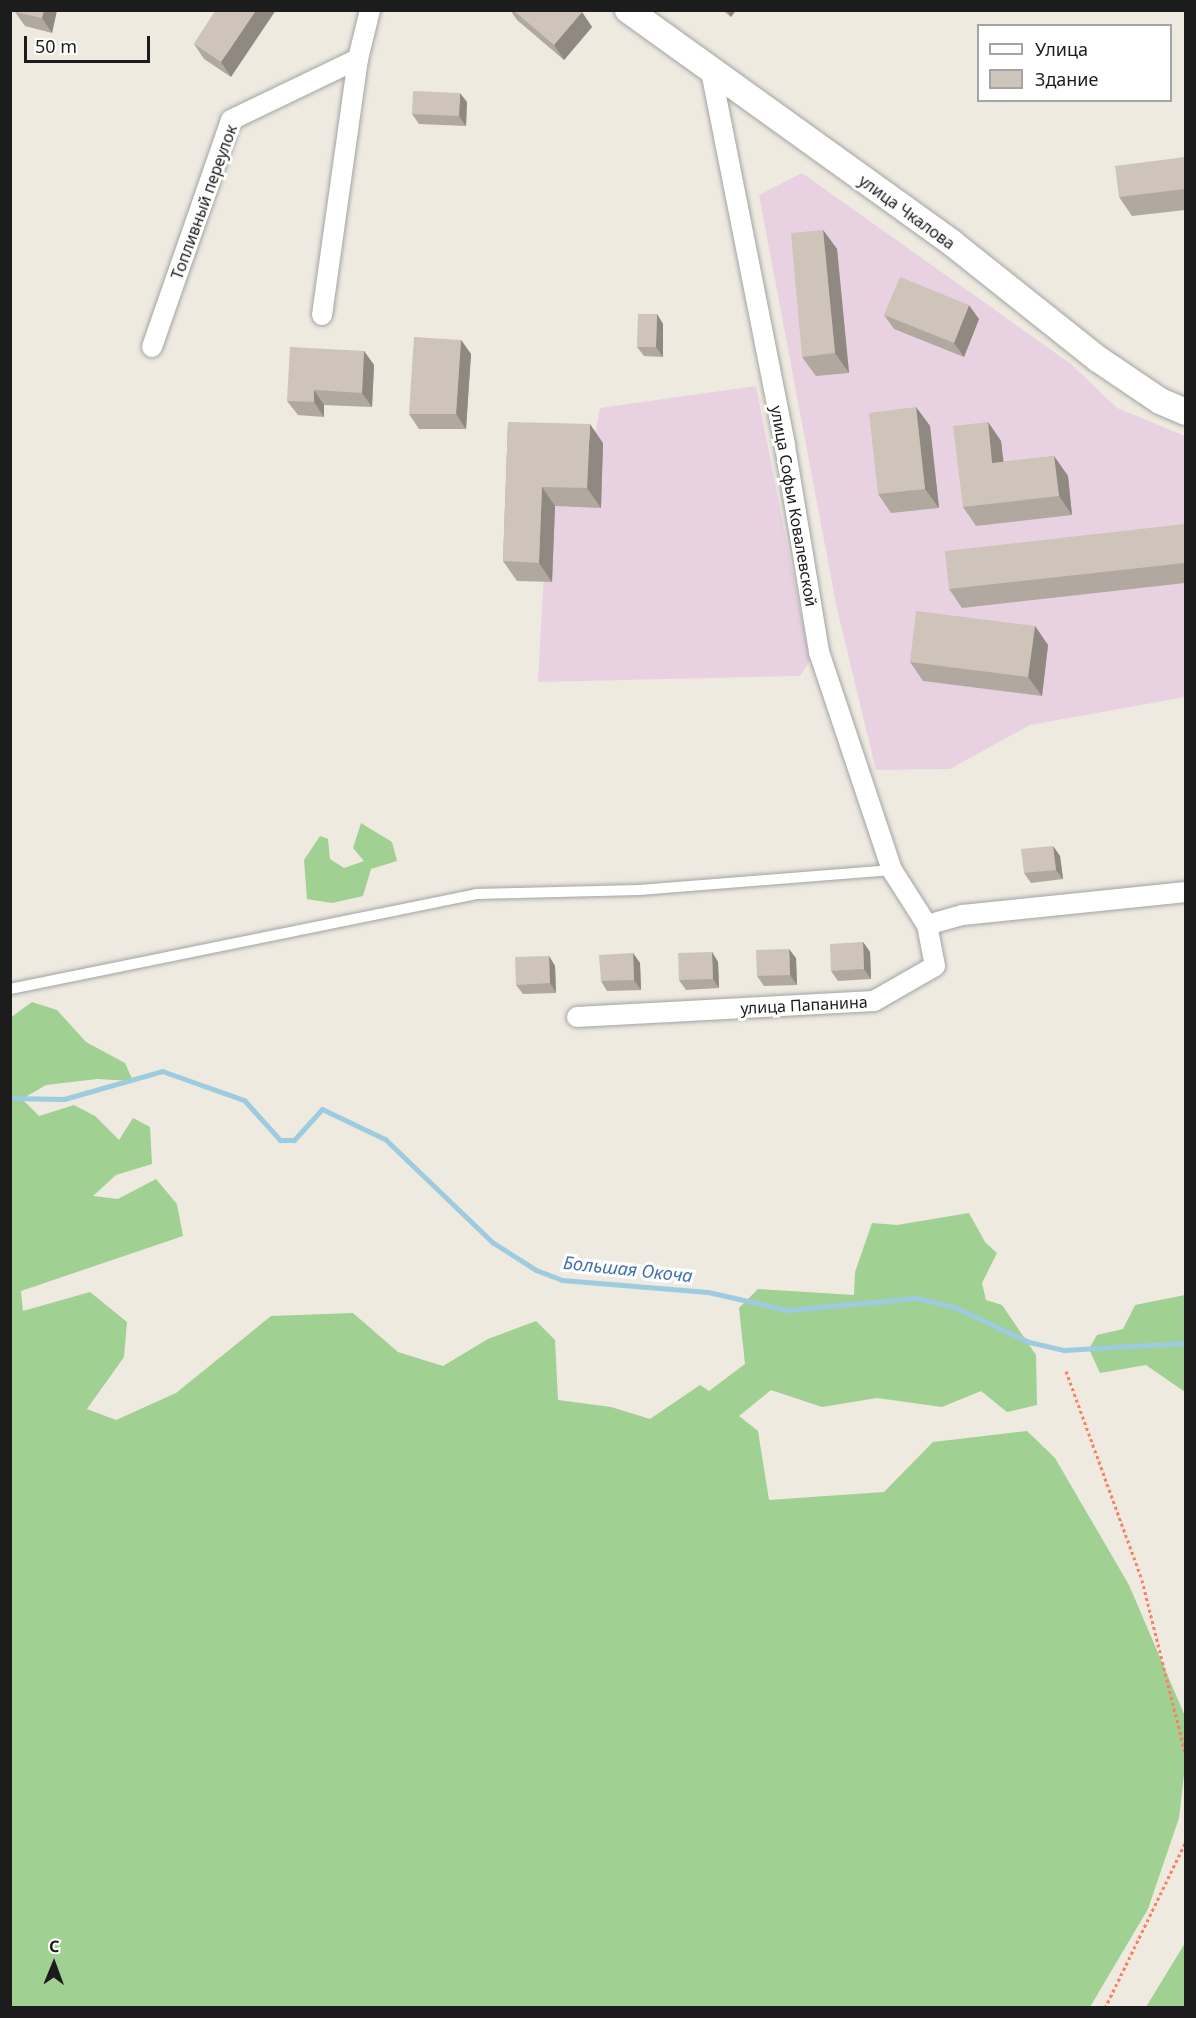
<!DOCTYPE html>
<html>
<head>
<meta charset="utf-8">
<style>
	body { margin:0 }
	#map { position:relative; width:1196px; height:2018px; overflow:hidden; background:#eeeae0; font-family:"Noto Sans",sans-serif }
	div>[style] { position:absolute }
	.industrial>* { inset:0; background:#e8d2e2 }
	.forest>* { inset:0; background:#a0d092 }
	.stream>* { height:5px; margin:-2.5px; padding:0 2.5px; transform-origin:2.5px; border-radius:2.5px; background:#9dcbdf }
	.path>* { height:3px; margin-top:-1.5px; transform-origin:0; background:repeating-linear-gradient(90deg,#ff7d60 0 3px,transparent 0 6px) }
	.roads { filter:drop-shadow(0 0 2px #a3a3a3) drop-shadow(0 0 2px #a3a3a3) }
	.service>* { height:10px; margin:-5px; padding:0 5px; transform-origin:5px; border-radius:5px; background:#fff }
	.minor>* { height:20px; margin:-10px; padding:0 10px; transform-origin:10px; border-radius:10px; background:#fff }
	.tertiary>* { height:26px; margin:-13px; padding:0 13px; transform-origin:13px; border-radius:13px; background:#fff }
	.wall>* { inset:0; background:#b1a99f }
	.shaded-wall>* { inset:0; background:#908982 }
	.building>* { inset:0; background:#cec4b9 }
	span { translate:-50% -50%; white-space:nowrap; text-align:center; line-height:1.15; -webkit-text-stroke:6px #fff; paint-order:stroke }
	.street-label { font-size:16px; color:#1c1c1c }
	.water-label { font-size:18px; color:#4371b0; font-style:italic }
	.frame { position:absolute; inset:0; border:12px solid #1c1c1c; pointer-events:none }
	.legend { position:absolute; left:977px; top:24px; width:195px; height:78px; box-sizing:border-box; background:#fff; border:2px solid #a4a4a4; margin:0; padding:8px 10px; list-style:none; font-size:18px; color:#1c1c1c }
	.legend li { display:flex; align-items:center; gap:12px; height:30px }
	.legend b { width:30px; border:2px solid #a4a4a4 }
	.north { position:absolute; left:24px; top:1934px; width:60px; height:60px; -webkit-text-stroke:4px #fff; paint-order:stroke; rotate:1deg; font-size:16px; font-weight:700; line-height:24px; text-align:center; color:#1c1c1c }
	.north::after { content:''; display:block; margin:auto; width:21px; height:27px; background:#1c1c1c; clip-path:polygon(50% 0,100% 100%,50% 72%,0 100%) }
	.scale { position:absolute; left:24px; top:36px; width:126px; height:27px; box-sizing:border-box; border:3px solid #1c1c1c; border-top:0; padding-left:8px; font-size:18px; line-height:21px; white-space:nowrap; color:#1c1c1c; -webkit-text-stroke:4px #fff; paint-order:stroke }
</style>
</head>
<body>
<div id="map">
	<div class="industrial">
		<i style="clip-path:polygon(802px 173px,1071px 364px,1117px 408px,1185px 436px,1185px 697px,1030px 725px,950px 769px,876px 770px,837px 609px,759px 195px)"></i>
		<i style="clip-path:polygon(756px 386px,810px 660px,800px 676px,538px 682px,551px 443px,593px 445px,600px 408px)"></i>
	</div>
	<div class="forest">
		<i style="clip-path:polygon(361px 823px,392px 842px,397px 861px,371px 869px,363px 896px,332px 903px,307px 899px,304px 860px,320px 836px,328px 839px,330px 859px,344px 868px,364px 861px,353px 848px)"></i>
		<i style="clip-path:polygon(32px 1002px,57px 1010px,86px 1042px,125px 1063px,133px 1081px,97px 1079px,46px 1085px,22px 1099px,39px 1116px,74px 1105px,95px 1116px,119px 1140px,133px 1118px,150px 1127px,152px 1164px,116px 1175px,93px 1196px,118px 1199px,156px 1179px,177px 1204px,183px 1236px,21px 1291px,23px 1311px,90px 1292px,127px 1322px,124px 1357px,87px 1409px,116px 1420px,176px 1393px,271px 1316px,353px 1313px,398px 1352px,443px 1366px,488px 1339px,536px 1321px,555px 1340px,558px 1400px,611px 1407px,650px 1419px,700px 1385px,709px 1391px,745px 1364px,739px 1308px,758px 1289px,854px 1295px,855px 1272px,872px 1223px,897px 1225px,969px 1213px,985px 1242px,997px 1253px,982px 1283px,986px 1300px,1002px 1305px,1036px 1355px,1037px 1405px,1007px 1412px,981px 1391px,942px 1407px,877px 1398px,822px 1407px,771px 1390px,739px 1416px,758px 1431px,769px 1500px,884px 1492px,933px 1442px,1027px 1431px,1055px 1458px,1129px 1585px,1185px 1716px,1185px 1766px,1179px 1818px,1148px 1909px,1090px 2007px,11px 2007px,10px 1018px)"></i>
		<i style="clip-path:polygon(1185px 1295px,1185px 1392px,1146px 1365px,1100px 1373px,1089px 1349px,1097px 1335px,1123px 1329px,1135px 1305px)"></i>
		<i style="clip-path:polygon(1185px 1943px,1185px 2007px,1146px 2007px)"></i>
	</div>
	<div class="stream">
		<i style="left:10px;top:1098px;width:54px;rotate:1.1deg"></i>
		<i style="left:64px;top:1099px;width:102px;rotate:-15.9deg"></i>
		<i style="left:162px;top:1071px;width:87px;rotate:19.5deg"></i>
		<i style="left:244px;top:1100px;width:54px;rotate:48deg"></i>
		<i style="left:280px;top:1140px;width:14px"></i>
		<i style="left:294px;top:1140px;width:42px;rotate:-47.9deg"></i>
		<i style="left:322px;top:1109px;width:70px;rotate:25.5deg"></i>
		<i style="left:385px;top:1139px;width:149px;rotate:43.9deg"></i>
		<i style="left:492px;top:1242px;width:52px;rotate:32.5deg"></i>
		<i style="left:536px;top:1270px;width:28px;rotate:21deg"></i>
		<i style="left:562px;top:1280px;width:146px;rotate:4.7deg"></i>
		<i style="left:708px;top:1292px;width:81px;rotate:12.8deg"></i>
		<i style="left:787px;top:1310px;width:131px;rotate:-5.3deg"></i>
		<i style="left:917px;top:1298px;width:38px;rotate:14deg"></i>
		<i style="left:954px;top:1307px;width:83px;rotate:25deg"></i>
		<i style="left:1029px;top:1342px;width:36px;rotate:13deg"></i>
		<i style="left:1064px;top:1350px;width:122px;rotate:-3.3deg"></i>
	</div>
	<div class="path">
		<i style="left:1066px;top:1371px;width:222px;rotate:70deg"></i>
		<i style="left:1142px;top:1580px;width:181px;rotate:76deg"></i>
		<i style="left:1105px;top:2008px;width:186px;rotate:-64.1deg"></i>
	</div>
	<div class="roads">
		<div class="service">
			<i style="left:10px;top:989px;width:476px;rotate:-11.5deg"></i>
			<i style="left:476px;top:894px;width:163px;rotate:-1.4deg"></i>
			<i style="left:639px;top:890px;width:254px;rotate:-4.5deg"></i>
		</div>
		<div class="minor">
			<i style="left:711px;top:71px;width:382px;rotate:78.8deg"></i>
			<i style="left:785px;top:446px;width:209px;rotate:80.6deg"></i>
			<i style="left:819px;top:652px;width:230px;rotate:71.5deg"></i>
			<i style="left:892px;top:870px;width:65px;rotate:57.5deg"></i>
			<i style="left:322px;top:315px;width:259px;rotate:-82deg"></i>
			<i style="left:358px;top:59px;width:50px;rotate:-76.2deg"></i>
			<i style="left:152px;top:347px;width:240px;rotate:-70.8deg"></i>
			<i style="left:231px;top:120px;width:141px;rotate:-25.7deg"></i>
			<i style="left:577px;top:1017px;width:297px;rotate:-3.1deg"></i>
			<i style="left:874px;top:1001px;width:70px;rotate:-29.8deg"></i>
			<i style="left:935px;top:966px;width:42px;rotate:-101deg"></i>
			<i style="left:927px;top:925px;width:37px;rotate:-16deg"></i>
			<i style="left:963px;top:915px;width:224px;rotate:-5.9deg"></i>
		</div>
		<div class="tertiary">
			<i style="left:628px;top:10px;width:399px;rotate:35.7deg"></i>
			<i style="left:952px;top:243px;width:186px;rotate:38.5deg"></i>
			<i style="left:1098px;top:359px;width:75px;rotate:34.1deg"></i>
			<i style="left:1160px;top:401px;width:28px;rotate:23deg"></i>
		</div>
	</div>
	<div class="wall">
		<i style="clip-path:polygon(57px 10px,52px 33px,25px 26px,15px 12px)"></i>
		<i style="clip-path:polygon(216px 10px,231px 77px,204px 59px,194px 44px)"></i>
		<i style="clip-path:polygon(510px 10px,580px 10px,592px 27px,564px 60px,517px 20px)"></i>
		<i style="clip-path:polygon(722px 10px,736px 10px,731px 17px)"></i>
		<i style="clip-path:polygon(467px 102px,466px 126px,419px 124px,412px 114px)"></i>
		<i style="clip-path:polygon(1185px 157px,1185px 210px,1132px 216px,1119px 197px)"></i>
		<i style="clip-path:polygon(823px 230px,837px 249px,849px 373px,816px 376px,802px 357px)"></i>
		<i style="clip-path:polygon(657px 314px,663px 324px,663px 357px,644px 356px,637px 347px)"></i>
		<i style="clip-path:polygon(884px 315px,979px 319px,964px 357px,894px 329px)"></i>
		<i style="clip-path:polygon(461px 340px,471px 354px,466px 429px,419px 429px,409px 414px)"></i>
		<i style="clip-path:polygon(364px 351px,374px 365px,372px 407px,324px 405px,324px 417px,298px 415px,287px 401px)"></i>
		<i style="clip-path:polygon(916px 407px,930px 426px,939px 508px,891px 513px,878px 494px)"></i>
		<i style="clip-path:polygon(508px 422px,603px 443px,601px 508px,555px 506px,552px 582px,517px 581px,503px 561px)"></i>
		<i style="clip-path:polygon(988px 422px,1001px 441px,1003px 462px,1054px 456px,1068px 476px,1072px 515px,976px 526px,963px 507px)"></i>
		<i style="clip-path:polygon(1185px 524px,1185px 583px,962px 608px,949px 589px)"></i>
		<i style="clip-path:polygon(1035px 626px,1048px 645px,1042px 696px,923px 681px,910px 662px)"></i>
		<i style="clip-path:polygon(1053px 846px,1060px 856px,1063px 879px,1031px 883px,1024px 873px)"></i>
		<i style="clip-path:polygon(863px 942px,870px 952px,871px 979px,838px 981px,831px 971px)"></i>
		<i style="clip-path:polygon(712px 952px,718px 962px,719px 988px,686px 990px,679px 980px)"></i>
		<i style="clip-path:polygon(633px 953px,640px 963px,641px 990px,607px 991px,601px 981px)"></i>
		<i style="clip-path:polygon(549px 956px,555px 966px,556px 993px,523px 994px,516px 985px)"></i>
		<i style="clip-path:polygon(796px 958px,797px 985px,764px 986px,757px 976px)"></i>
	</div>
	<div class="shaded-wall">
		<i style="clip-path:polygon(44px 10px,57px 10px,52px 33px,42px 18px)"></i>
		<i style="clip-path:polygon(256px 10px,276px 10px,231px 77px,221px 62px)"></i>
		<i style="clip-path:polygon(727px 10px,736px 10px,731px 17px)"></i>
		<i style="clip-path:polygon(582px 12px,592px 27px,564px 60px,554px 45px)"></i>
		<i style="clip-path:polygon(460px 93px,467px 102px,466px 126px,459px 116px)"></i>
		<i style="clip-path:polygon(823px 230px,837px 249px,849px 373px,835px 353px)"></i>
		<i style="clip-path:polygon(969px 305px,979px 319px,964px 357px,954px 343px)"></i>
		<i style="clip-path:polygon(657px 314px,663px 324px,663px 357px,656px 347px)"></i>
		<i style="clip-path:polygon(461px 340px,471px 354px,466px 429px,456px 414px)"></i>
		<i style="clip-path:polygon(364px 351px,374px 365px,372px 407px,362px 393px)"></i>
		<i style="clip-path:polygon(314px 390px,324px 405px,324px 417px,314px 402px)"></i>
		<i style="clip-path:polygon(916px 407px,930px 426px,939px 508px,925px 489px)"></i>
		<i style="clip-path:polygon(988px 422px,1001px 441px,1006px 482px,992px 463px)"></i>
		<i style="clip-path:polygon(590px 424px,603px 443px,601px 508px,587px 488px)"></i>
		<i style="clip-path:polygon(1054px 456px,1068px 476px,1072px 515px,1059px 496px)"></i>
		<i style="clip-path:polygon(542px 487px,555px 506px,552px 582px,539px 563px)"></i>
		<i style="clip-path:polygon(1035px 626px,1048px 645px,1042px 696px,1028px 677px)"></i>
		<i style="clip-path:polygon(1053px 846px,1060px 856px,1063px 879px,1056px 870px)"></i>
		<i style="clip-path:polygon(863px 942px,870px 952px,871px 979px,864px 969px)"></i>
		<i style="clip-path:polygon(789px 949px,796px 958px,797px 985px,790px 975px)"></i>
		<i style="clip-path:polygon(712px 952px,718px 962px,719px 988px,713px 979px)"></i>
		<i style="clip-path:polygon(633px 953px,640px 963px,641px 990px,634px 980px)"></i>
		<i style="clip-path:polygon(549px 956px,555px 966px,556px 993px,550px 983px)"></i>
	</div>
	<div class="building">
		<i style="clip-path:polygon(15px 10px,44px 10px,42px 18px,15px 12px)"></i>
		<i style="clip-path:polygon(216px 10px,256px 10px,221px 62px,194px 44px)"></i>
		<i style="clip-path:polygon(513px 10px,580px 10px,582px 12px,554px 45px)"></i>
		<i style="clip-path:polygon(413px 91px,460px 93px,459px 116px,412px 114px)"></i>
		<i style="clip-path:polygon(1185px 157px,1185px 189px,1119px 197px,1115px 166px)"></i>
		<i style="clip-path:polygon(823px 230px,835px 353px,802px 357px,791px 233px)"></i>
		<i style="clip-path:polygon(900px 277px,969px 305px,954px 343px,884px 315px)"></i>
		<i style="clip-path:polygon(638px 314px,657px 314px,656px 347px,637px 347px)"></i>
		<i style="clip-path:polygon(414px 337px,461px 340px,456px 414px,409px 414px)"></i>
		<i style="clip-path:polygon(290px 347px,364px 351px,362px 393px,314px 390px,314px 402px,287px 401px)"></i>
		<i style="clip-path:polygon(916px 407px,925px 489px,878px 494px,869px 413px)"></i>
		<i style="clip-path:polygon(508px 422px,590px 424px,587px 488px,542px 487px,539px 563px,503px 561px)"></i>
		<i style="clip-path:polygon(988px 422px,992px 463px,1054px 456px,1059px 496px,963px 507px,953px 426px)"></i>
		<i style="clip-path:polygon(1185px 524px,1185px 563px,949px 589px,945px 551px)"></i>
		<i style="clip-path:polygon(916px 611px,1035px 626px,1028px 677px,910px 662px)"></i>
		<i style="clip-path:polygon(1053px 846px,1056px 870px,1024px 873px,1021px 849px)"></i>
		<i style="clip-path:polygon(863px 942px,864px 969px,831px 971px,830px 944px)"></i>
		<i style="clip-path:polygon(789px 949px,790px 975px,757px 976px,756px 950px)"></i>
		<i style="clip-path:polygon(712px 952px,713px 979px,679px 980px,678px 953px)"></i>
		<i style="clip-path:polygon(633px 953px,634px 980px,601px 981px,599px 955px)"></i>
		<i style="clip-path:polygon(549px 956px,550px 983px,516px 985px,515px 957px)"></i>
	</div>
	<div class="street-label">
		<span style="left:204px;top:202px;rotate:-70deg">Топливный переулок</span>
		<span style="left:907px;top:212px;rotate:36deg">улица Чкалова</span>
		<span style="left:794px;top:506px;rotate:80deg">улица Софьи Ковалевской</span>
		<span style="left:804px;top:1005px;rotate:-3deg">улица Папанина</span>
	</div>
	<div class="water-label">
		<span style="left:628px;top:1269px;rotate:6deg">Большая Окоча</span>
	</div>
	<div class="frame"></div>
	<ul class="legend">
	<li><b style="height:8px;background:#fff"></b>Улица</li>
	<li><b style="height:16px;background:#cec4b9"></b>Здание</li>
	</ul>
	<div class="north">С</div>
	<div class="scale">50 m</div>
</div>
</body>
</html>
